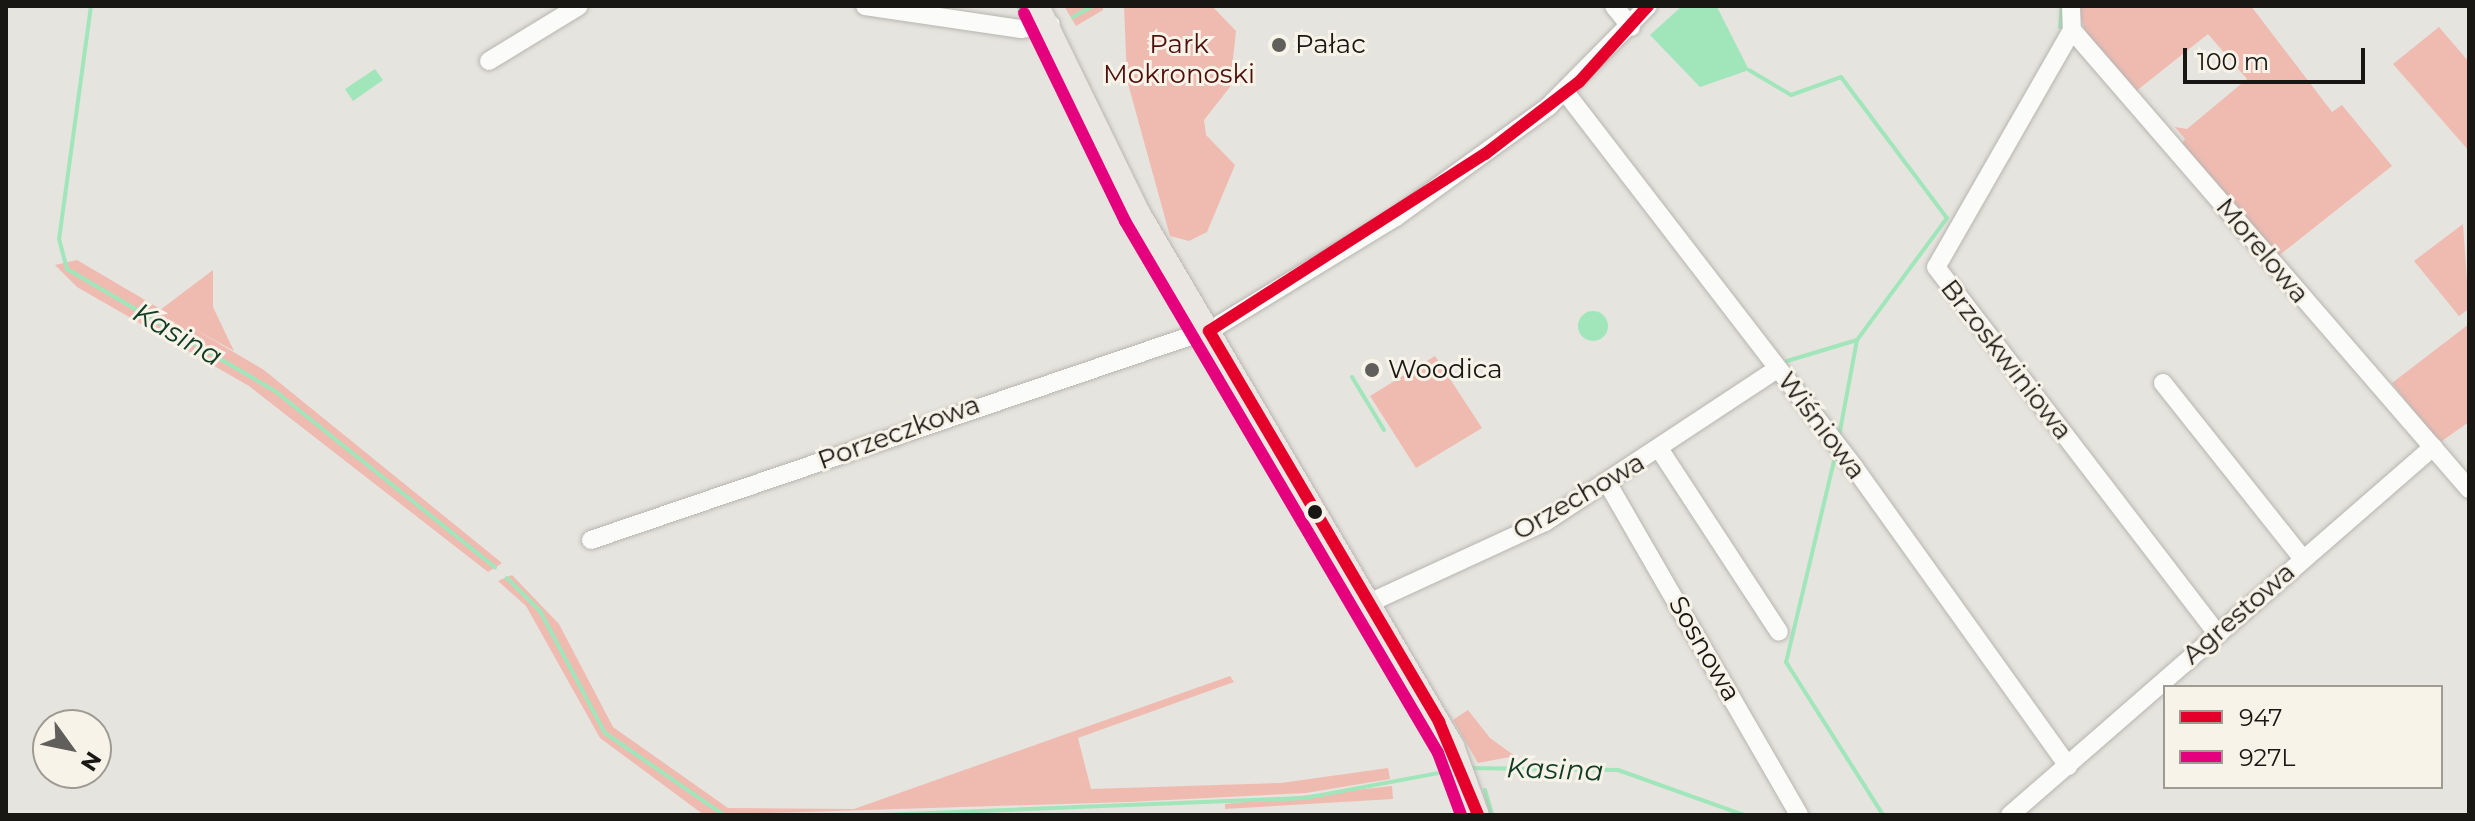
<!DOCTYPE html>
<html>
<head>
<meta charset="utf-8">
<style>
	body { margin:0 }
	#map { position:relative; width:2475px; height:821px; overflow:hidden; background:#e6e4de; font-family:Montserrat,sans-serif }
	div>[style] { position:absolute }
	.green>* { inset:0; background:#efbbb1 }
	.water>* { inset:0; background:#a0e6ba }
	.round { border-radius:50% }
	.stream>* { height:4px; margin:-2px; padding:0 2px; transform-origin:2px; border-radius:2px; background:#a0e6ba }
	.roads { filter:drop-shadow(0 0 2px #b7b5b0) drop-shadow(0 0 2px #b7b5b0) }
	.minor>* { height:18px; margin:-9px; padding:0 9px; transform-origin:9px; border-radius:9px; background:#fbfbfa }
	.major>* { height:22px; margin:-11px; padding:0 11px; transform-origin:11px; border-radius:11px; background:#eae6e1 }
	.bus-1>* { height:12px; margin:-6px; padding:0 6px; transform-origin:6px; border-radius:6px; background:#e4002b }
	.bus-2>* { height:12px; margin:-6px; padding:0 6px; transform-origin:6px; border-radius:6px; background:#e5007d }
	.dots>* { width:22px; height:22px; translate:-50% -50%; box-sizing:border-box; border:4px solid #f7f3e8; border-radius:50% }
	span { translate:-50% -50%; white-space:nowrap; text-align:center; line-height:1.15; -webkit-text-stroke:6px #f7f3e8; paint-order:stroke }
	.park-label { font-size:26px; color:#4f0f0b }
	.poi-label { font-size:26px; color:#191714 }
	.left { translate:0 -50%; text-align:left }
	.street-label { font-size:26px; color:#191714 }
	.water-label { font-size:28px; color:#103b24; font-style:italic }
	.frame { position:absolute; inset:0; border:8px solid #191714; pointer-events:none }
	.legend { position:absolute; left:2163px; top:685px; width:280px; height:104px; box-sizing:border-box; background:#f7f3e8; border:2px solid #9e9b93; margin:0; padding:10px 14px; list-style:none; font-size:24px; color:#191714 }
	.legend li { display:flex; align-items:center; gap:16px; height:40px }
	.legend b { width:40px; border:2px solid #9e9b93 }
	.north { position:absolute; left:32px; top:709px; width:80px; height:80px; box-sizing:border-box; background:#f7f3e8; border:2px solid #9e9b93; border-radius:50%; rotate:123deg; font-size:22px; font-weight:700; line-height:32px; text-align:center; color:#191714 }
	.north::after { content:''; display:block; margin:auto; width:28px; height:36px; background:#615f5b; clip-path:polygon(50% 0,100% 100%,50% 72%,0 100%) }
	.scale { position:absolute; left:2183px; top:48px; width:182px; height:36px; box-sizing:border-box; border:4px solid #191714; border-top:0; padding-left:10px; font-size:24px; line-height:28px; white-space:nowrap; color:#191714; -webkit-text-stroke:6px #f7f3e8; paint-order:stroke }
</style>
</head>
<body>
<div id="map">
	<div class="green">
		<i style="clip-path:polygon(1064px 6px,1103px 6px,1103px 10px,1076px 26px)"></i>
		<i style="clip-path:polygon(1124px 6px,1212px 6px,1236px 31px,1230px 87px,1204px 120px,1206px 135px,1235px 165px,1207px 232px,1189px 241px,1170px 236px,1127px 80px)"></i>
		<i style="clip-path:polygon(2077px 6px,2251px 6px,2332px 112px,2342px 105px,2392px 166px,2277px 257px,2181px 145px,2185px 139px,2175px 127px,2187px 129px,2247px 79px,2208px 34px,2135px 92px,2087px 36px)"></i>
		<i style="clip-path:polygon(2439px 27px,2469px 62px,2469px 151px,2393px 64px)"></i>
		<i style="clip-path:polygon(2463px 224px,2469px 309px,2459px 316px,2414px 261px)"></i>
		<i style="clip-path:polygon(77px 260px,264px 370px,502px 563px,488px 572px,249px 386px,77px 287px,55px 265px)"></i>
		<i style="clip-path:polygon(213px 270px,213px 307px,234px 351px,160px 310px)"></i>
		<i style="clip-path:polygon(2469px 324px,2469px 422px,2439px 443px,2392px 383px)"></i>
		<i style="clip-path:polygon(1435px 356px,1482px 428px,1416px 468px,1370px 396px)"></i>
		<i style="clip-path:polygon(512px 575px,559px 624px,613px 727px,728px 808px,854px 809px,1230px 676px,1234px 682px,1078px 738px,1091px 789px,1281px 783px,1388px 768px,1390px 779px,1306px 793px,1128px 802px,704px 815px,600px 738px,526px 606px,498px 581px)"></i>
		<i style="clip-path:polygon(1468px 710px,1490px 738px,1515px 756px,1478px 763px,1453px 720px)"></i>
		<i style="clip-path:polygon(1392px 786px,1393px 799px,1225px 809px,1225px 804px)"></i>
	</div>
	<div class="water">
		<i style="clip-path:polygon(1682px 6px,1717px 7px,1749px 70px,1700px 87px,1650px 35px)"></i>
		<i style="clip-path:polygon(375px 69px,383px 80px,353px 101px,345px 89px)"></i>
		<i class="round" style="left:1578px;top:311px;width:30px;height:30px"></i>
	</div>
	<div class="stream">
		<i style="left:91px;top:6px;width:235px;rotate:97.8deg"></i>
		<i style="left:59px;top:239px;width:31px;rotate:75deg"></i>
		<i style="left:67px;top:269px;width:241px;rotate:30.4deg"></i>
		<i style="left:275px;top:391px;width:282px;rotate:38.7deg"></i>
		<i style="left:1018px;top:6px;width:16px;rotate:63deg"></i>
		<i style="left:1073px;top:17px;width:23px;rotate:-29deg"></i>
		<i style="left:2060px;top:27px;width:21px;rotate:-85deg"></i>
		<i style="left:1749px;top:70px;width:49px;rotate:30.8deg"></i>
		<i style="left:1791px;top:95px;width:53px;rotate:-19.8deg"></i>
		<i style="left:1841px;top:77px;width:176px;rotate:53.1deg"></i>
		<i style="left:1947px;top:218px;width:152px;rotate:126.4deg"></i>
		<i style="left:1857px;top:340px;width:98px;rotate:100.6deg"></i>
		<i style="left:1787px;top:361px;width:73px;rotate:-16.7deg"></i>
		<i style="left:1352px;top:377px;width:62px;rotate:58.9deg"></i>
		<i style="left:1834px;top:461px;width:207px;rotate:103.4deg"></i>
		<i style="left:1786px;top:662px;width:181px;rotate:57.6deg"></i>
		<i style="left:507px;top:578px;width:47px;rotate:45deg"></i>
		<i style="left:540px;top:611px;width:138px;rotate:62deg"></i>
		<i style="left:605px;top:733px;width:145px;rotate:34.6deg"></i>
		<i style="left:1468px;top:768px;width:150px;rotate:0.8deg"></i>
		<i style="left:1618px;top:770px;width:134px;rotate:19.7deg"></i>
		<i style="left:1485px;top:790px;width:26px;rotate:74deg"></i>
		<i style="left:881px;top:815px;width:424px;rotate:-2.3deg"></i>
		<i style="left:1305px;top:798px;width:153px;rotate:-10.6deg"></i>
	</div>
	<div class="roads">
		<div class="minor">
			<i style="left:865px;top:6px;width:158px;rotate:8.4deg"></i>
			<i style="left:1021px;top:29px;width:30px;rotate:-9deg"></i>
			<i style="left:1614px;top:6px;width:27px;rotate:51deg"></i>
			<i style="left:2071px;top:6px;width:24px;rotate:88deg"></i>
			<i style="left:2072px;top:30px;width:607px;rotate:49.14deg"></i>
			<i style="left:2072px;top:30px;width:273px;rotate:119.8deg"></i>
			<i style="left:1936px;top:267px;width:460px;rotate:52.5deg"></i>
			<i style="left:489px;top:61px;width:105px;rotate:-31.4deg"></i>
			<i style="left:1566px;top:93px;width:472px;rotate:52.4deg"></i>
			<i style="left:1854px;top:467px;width:368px;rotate:54.4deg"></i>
			<i style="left:2163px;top:383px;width:225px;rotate:51.5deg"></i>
			<i style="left:1660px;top:450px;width:217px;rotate:56.8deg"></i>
			<i style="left:1608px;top:484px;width:382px;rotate:60deg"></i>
			<i style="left:591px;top:540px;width:658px;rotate:-18.79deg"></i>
			<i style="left:1214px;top:328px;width:213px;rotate:-31.4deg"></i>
			<i style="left:1396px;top:217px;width:188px;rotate:-35.9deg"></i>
			<i style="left:1548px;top:107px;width:142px;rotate:-45.3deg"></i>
			<i style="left:1369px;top:603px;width:194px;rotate:-24.7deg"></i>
			<i style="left:1545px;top:522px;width:278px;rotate:-33.4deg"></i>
			<i style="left:2010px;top:815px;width:561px;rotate:-41.02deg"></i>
		</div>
		<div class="major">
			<i style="left:1038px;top:6px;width:230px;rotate:64deg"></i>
			<i style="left:1139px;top:213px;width:619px;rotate:59.5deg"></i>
			<i style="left:1453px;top:746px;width:73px;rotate:70.1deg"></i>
		</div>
	</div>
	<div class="bus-1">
		<i style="left:1209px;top:331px;width:454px;rotate:59.5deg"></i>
		<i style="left:1439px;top:722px;width:101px;rotate:67.2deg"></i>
		<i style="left:1209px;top:331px;width:328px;rotate:-32.7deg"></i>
		<i style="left:1485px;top:154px;width:118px;rotate:-37.5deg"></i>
		<i style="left:1579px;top:82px;width:103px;rotate:-47.8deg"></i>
	</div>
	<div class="bus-2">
		<i style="left:1024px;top:13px;width:231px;rotate:64.1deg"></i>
		<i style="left:1125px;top:221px;width:617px;rotate:59.53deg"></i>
		<i style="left:1438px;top:753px;width:66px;rotate:69.6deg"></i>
	</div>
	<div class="dots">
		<i style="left:1279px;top:45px;background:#615f5b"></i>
		<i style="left:1372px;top:370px;background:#615f5b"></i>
		<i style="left:1315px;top:512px;background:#191714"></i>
	</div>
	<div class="park-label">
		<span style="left:1179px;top:60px">Park<br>Mokronoski</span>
	</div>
	<div class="poi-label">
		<span class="left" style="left:1295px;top:45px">Pałac</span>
		<span class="left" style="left:1388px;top:370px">Woodica</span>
	</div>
	<div class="street-label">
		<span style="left:2262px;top:251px;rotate:50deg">Morelowa</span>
		<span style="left:2006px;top:360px;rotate:52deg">Brzoskwiniowa</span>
		<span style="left:1821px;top:426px;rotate:53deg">Wiśniowa</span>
		<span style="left:899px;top:433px;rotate:-20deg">Porzeczkowa</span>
		<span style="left:1579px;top:497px;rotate:-30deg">Orzechowa</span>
		<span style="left:2239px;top:614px;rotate:-41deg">Agrestowa</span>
		<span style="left:1704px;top:649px;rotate:60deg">Sosnowa</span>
	</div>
	<div class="water-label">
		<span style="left:178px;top:334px;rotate:30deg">Kasina</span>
		<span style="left:1555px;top:769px;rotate:2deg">Kasina</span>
	</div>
	<div class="frame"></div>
	<ul class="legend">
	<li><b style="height:10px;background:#e4002b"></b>947</li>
	<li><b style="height:10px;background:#e5007d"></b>927L</li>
	</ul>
	<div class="north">N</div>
	<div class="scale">100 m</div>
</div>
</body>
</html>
